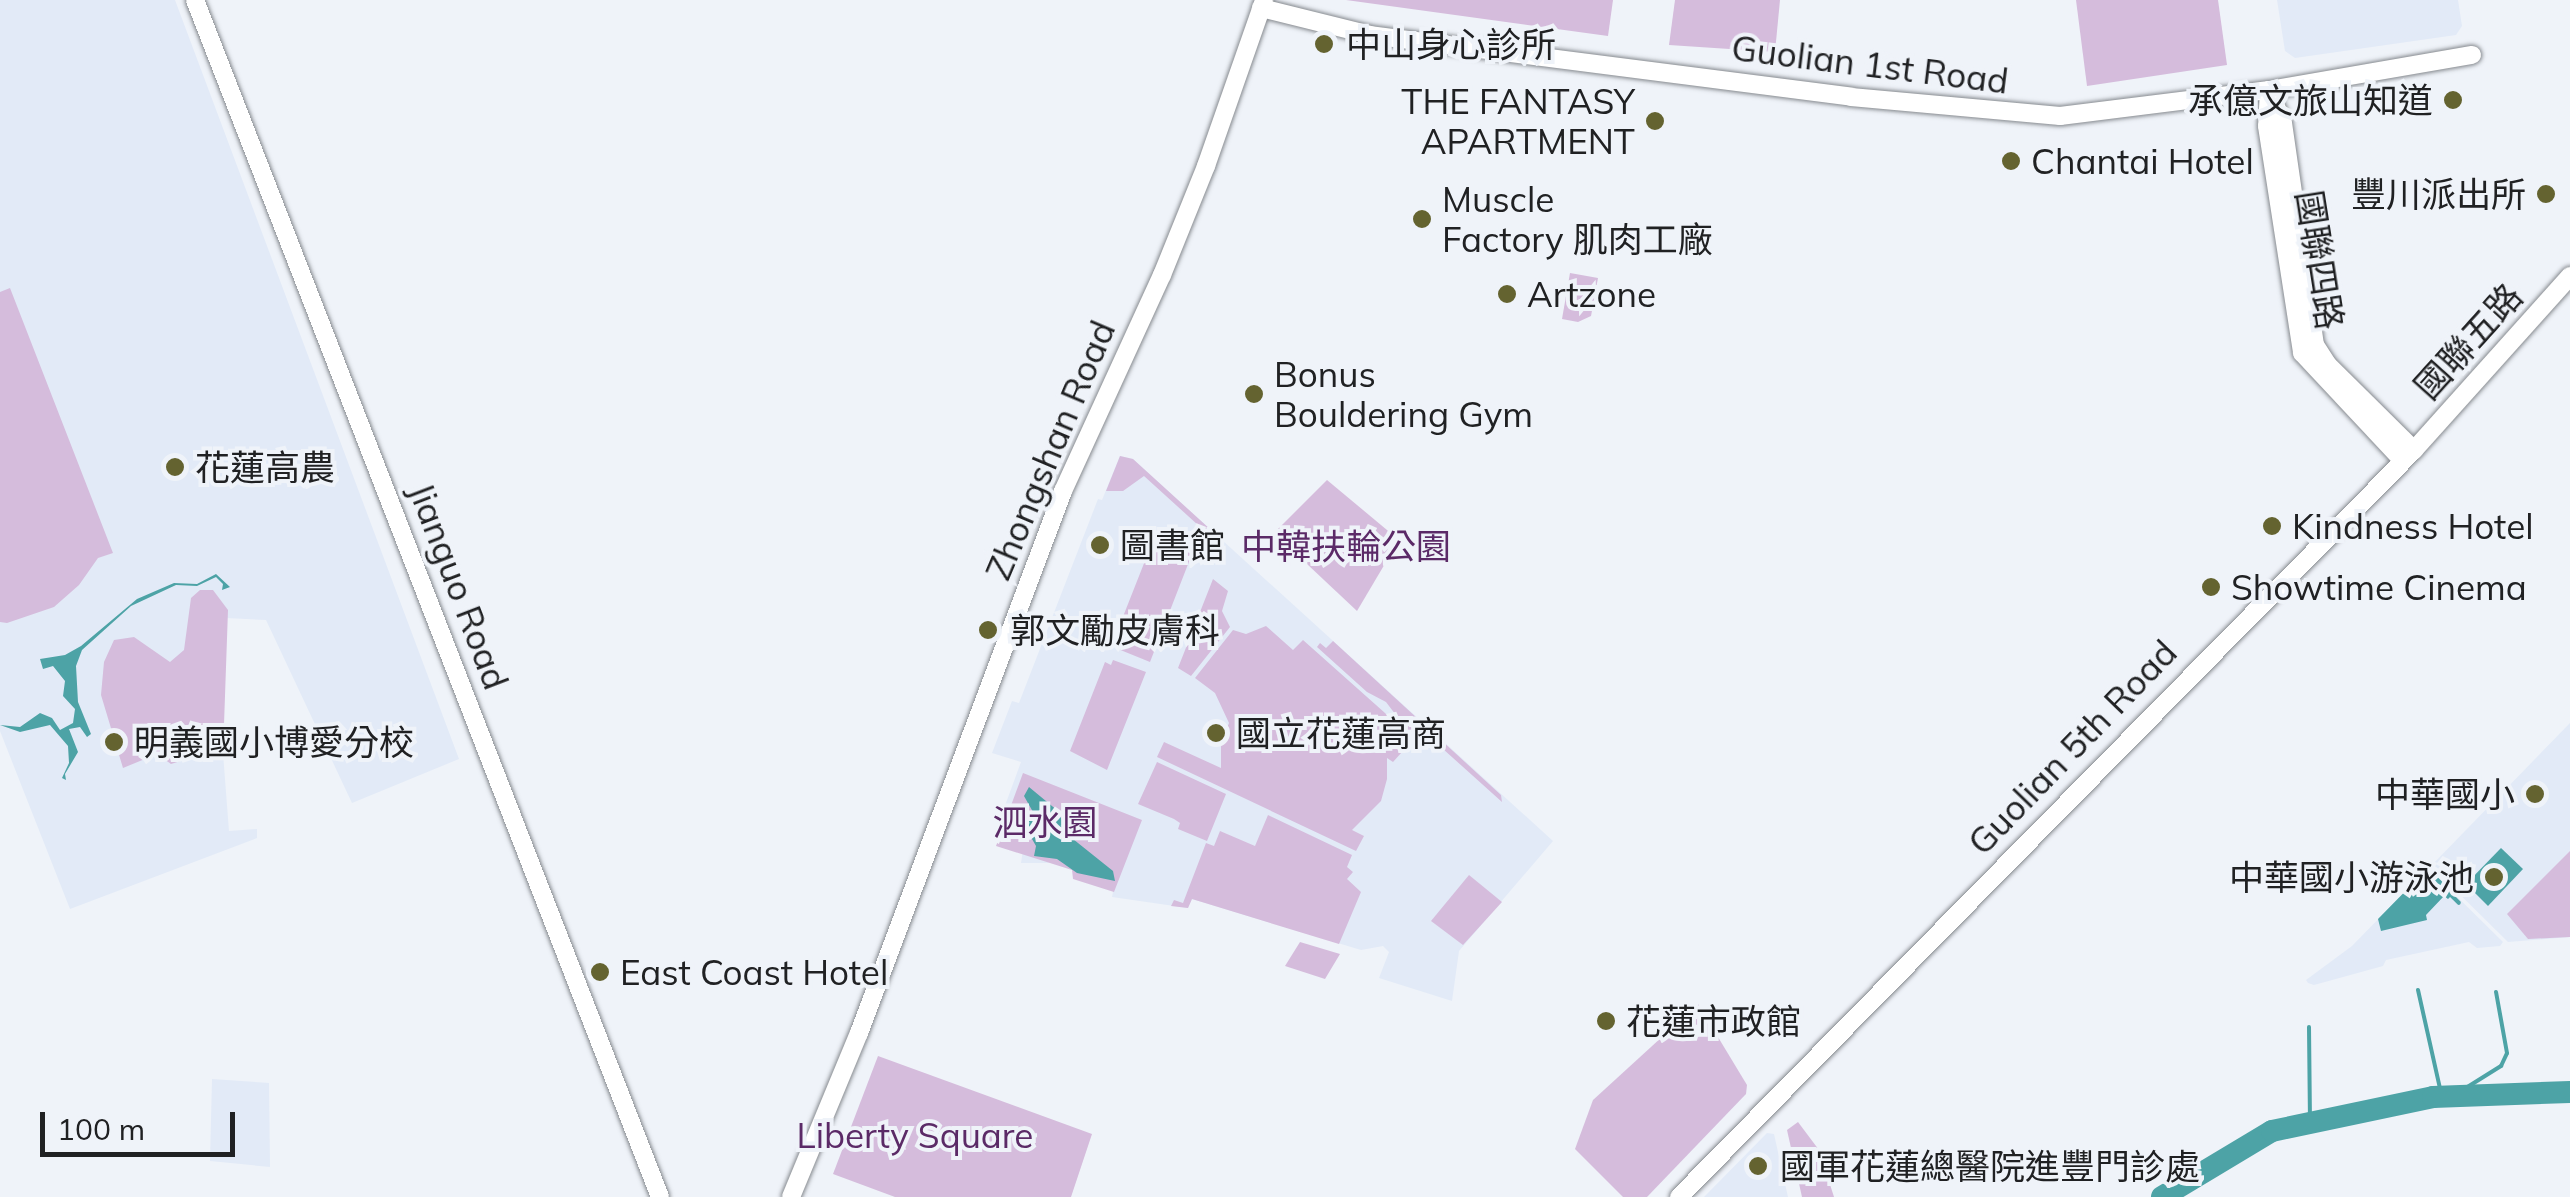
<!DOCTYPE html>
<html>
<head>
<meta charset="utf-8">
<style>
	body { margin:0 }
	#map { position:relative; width:2570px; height:1197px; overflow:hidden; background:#eff3f9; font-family:Mulish,"Noto Sans TC",sans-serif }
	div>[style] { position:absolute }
	.built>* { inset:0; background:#e2eaf7 }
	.green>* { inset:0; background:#d5bcdc }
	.water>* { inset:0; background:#4da3a6 }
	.stream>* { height:4px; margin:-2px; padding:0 2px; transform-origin:2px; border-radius:2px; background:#4da3a6 }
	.river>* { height:22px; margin:-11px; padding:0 11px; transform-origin:11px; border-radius:11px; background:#4da3a6 }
	.roads { filter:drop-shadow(0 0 2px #868a8f) drop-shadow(0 0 2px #868a8f) }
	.minor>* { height:18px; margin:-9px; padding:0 9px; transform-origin:9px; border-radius:9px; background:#fff }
	.dots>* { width:28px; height:28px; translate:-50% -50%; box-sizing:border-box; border:5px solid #eff3f9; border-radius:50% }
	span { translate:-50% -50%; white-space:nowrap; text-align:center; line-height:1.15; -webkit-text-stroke:8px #eff3f9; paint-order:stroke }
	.poi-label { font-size:35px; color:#202123 }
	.left { translate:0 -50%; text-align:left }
	.right { translate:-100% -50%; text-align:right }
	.street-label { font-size:35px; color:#202123 }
	.park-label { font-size:35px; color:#5b2a67 }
	.scale { position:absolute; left:40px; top:1112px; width:195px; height:45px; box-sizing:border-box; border:5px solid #202123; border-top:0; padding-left:12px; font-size:30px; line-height:35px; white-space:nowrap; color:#202123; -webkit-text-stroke:8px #eff3f9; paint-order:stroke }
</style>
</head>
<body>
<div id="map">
	<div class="built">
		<i style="clip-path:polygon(0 0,175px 0,459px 759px,352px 803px,266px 620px,226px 618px,223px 753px,229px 831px,257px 829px,257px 838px,70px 909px,0 731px)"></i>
		<i style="clip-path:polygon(2277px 0,2458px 0,2462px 26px,2456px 35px,2295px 58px,2285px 51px)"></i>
		<i style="clip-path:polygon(1120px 456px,1133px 459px,1553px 841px,1459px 951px,1452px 1001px,1379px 978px,1389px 952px,1383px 946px,1361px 950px,1192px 899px,1188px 908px,1112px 897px,1121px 850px,1085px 851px,1047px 863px,1021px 863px,1025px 838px,996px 830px,1021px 762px,992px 753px,1012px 701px,1019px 703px,1098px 499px,1102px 500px)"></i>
		<i style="clip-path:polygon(2570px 723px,2570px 937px,2508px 942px,2431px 866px)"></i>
		<i style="clip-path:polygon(2428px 868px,2503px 942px,2500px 946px,2477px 948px,2469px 942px,2386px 960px,2383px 966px,2314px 985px,2308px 983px,2306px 980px,2352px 946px)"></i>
		<i style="clip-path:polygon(212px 1079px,269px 1083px,270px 1167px,210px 1161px)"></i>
		<i style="clip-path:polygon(1767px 1133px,1774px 1134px,1788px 1197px,1704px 1197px)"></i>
	</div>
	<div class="green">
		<i style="clip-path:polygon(1346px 0,1613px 0,1608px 36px)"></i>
		<i style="clip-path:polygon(1675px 0,1780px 0,1775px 52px,1669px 45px)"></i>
		<i style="clip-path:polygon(2076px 0,2218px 0,2227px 65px,2087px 86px)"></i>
		<i style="clip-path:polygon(1570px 273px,1598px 278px,1591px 316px,1578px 322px,1562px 319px)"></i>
		<i style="clip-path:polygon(10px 288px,113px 553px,98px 558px,79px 585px,54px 607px,7px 623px,0 622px,0 292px)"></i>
		<i style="clip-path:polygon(1120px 456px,1133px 459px,1222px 540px,1220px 545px,1144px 476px,1123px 491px,1106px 491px)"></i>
		<i style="clip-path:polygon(1327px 480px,1399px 540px,1357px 611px,1274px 533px)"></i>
		<i style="clip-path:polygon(1154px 538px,1192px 554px,1150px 662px,1118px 649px,1119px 644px,1113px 642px)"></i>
		<i style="clip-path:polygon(1213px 579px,1228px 591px,1222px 611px,1230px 627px,1191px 676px,1178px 668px)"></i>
		<i style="clip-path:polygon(200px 590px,213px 590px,228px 610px,223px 753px,212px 751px,171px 764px,157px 754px,123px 768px,101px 695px,104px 662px,114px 640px,134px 637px,170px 662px,184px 650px,191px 598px)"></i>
		<i style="clip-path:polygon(1266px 626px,1293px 650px,1303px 640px,1385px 713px,1411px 742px,1393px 762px,1387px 758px,1387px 779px,1381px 801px,1352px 830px,1364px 836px,1356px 851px,1157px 757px,1164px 742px,1221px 768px,1221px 743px,1229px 723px,1215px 693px,1195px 678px,1233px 630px,1246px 634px)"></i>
		<i style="clip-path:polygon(1333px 641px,1501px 795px,1502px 802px,1423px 731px,1414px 739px,1386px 702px,1367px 692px,1317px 647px,1320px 643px,1326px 648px)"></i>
		<i style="clip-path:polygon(1113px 660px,1146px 672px,1107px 770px,1070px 751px,1105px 662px,1111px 665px)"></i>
		<i style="clip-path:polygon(1157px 762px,1226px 794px,1207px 841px,1178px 829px,1180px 823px,1174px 819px,1138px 804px)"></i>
		<i style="clip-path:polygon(1023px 773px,1142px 820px,1114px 892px,1073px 879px,1072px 870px,996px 846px)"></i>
		<i style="clip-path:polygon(1268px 815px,1352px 855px,1347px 867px,1353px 872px,1347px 879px,1361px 892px,1339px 944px,1192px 899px,1188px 908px,1171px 906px,1174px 900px,1183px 903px,1206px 843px,1214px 846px,1220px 831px,1255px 846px)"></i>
		<i style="clip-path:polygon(2570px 851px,2570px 937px,2528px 939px,2507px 914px)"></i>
		<i style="clip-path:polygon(1469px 875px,1502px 902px,1463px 945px,1431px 921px)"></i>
		<i style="clip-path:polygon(1300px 942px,1340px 954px,1325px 979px,1285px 966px)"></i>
		<i style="clip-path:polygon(1698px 1004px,1747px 1085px,1746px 1094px,1647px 1197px,1623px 1197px,1575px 1149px,1593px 1100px)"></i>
		<i style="clip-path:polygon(878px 1056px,1092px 1134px,1071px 1197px,895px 1197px,833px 1174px)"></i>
		<i style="clip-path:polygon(1798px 1122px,1819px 1150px,1834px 1197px,1802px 1197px,1787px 1130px)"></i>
	</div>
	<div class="water">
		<i style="clip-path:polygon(216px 574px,230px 587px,222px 590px,223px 584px,216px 577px,197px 586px,176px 585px,131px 606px,82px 650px,76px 666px,78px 702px,91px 734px,87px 737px,80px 727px,69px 729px,78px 752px,65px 774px,66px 780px,62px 778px,69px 763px,68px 746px,50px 725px,20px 732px,0 725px,20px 727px,40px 713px,52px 718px,60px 730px,73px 723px,75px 709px,63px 696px,65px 681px,53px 666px,43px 669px,40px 659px,65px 655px,81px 646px,137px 599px,174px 583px,197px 584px)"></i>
		<i style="clip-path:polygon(1029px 787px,1058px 811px,1068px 835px,1113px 871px,1115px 881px,1077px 873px,1057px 859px,1034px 856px,1036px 846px,1024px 825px,1033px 812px,1024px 796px)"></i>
		<i style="clip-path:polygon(2501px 848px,2523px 869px,2488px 906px,2466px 884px)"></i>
		<i style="clip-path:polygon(2428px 868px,2454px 893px,2448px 899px,2444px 896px,2426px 915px,2427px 920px,2381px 931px,2378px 919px)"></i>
	</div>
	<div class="stream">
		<i style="left:2451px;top:895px;width:11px;rotate:45deg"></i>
		<i style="left:2418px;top:990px;width:110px;rotate:77.4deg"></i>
		<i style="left:2309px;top:1027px;width:96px;rotate:89.4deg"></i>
		<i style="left:2453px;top:1096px;width:57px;rotate:-32deg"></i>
		<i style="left:2501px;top:1066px;width:14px;rotate:-65deg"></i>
		<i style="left:2507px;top:1053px;width:62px;rotate:-100.2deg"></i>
	</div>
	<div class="river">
		<i style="left:2162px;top:1197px;width:128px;rotate:-31deg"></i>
		<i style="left:2272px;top:1131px;width:165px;rotate:-11.9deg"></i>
		<i style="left:2433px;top:1097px;width:137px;rotate:-2.1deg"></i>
	</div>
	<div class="roads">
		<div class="minor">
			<i style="left:195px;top:0;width:1284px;rotate:68.77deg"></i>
			<i style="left:1261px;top:8px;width:112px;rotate:13.9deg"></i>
			<i style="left:1370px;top:35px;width:485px;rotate:7.3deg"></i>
			<i style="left:1851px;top:97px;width:210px;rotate:5.2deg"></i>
			<i style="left:2060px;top:116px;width:211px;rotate:-7.1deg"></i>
			<i style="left:2269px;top:90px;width:206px;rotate:-9.8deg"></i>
			<i style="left:2269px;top:90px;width:36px;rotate:93deg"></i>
			<i style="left:2267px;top:126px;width:230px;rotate:81.2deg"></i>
			<i style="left:2302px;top:353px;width:146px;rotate:46.9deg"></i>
			<i style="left:2271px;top:95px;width:30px;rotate:67deg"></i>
			<i style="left:2283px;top:123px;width:224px;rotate:81.8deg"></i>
			<i style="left:2315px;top:345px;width:24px;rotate:57deg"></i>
			<i style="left:2328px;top:365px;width:121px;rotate:44.7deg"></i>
			<i style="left:791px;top:1197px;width:178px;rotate:-67.5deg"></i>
			<i style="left:859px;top:1033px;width:579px;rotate:-69.37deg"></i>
			<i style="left:1063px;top:491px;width:238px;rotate:-65.4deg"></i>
			<i style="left:1162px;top:275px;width:118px;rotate:-68deg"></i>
			<i style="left:1206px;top:166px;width:176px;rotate:-70.7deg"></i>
			<i style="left:1679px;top:1197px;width:1048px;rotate:-45.46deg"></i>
			<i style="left:2414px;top:450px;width:234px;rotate:-48.1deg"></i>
		</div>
	</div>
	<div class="dots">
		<i style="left:1324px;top:44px;background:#646330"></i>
		<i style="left:2453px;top:100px;background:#646330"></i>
		<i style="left:1655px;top:121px;background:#646330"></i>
		<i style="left:2011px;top:161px;background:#646330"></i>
		<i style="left:2546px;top:194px;background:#646330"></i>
		<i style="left:1422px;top:219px;background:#646330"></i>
		<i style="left:1507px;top:294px;background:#646330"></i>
		<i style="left:1254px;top:394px;background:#646330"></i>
		<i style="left:175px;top:467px;background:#646330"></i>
		<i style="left:2272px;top:526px;background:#646330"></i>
		<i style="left:1100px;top:545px;background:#646330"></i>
		<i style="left:2211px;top:587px;background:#646330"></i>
		<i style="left:988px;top:630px;background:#646330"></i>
		<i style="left:1216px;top:733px;background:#646330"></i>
		<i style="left:114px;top:742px;background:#646330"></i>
		<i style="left:2535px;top:794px;background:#646330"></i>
		<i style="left:2494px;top:877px;background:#646330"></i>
		<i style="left:600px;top:972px;background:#646330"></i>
		<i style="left:1606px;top:1021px;background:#646330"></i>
		<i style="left:1758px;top:1166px;background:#646330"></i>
	</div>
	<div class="poi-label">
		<span class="left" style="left:1346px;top:44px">中山身心診所</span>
		<span class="right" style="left:2433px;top:100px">承億文旅山知道</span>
		<span class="right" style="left:1635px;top:121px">THE FANTASY<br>APARTMENT</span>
		<span class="left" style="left:2031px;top:161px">Chantai Hotel</span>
		<span class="right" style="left:2526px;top:194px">豐川派出所</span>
		<span class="left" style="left:1442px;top:219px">Muscle<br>Factory 肌肉工廠</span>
		<span class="left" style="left:1527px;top:294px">Artzone</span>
		<span class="left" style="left:1274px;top:394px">Bonus<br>Bouldering Gym</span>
		<span class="left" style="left:195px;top:467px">花蓮高農</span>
		<span class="left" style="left:2292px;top:526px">Kindness Hotel</span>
		<span class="left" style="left:1120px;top:545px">圖書館</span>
		<span class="left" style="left:2231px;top:587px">Showtime Cinema</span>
		<span class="left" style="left:1010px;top:630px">郭文勵皮膚科</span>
		<span class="left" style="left:1236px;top:733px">國立花蓮高商</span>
		<span class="left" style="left:134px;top:742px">明義國小博愛分校</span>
		<span class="right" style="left:2515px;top:794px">中華國小</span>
		<span class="right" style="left:2474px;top:877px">中華國小游泳池</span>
		<span class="left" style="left:620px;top:972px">East Coast Hotel</span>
		<span class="left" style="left:1626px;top:1021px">花蓮市政館</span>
		<span class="left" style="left:1780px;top:1166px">國軍花蓮總醫院進豐門診處</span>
	</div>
	<div class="street-label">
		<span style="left:1870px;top:64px;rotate:7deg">Guolian 1st Road</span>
		<span style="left:2320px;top:260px;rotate:81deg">國聯四路</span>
		<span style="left:2468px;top:341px;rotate:-48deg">國聯五路</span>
		<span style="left:1050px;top:450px;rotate:-67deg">Zhongshan Road</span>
		<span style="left:459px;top:586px;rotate:69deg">Jianguo Road</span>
		<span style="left:2072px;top:747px;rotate:-46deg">Guolian 5th Road</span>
	</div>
	<div class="park-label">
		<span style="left:1346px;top:546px">中韓扶輪公園</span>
		<span style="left:1045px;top:822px">泗水園</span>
		<span style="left:915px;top:1135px">Liberty Square</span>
	</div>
	<div class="scale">100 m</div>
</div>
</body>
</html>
